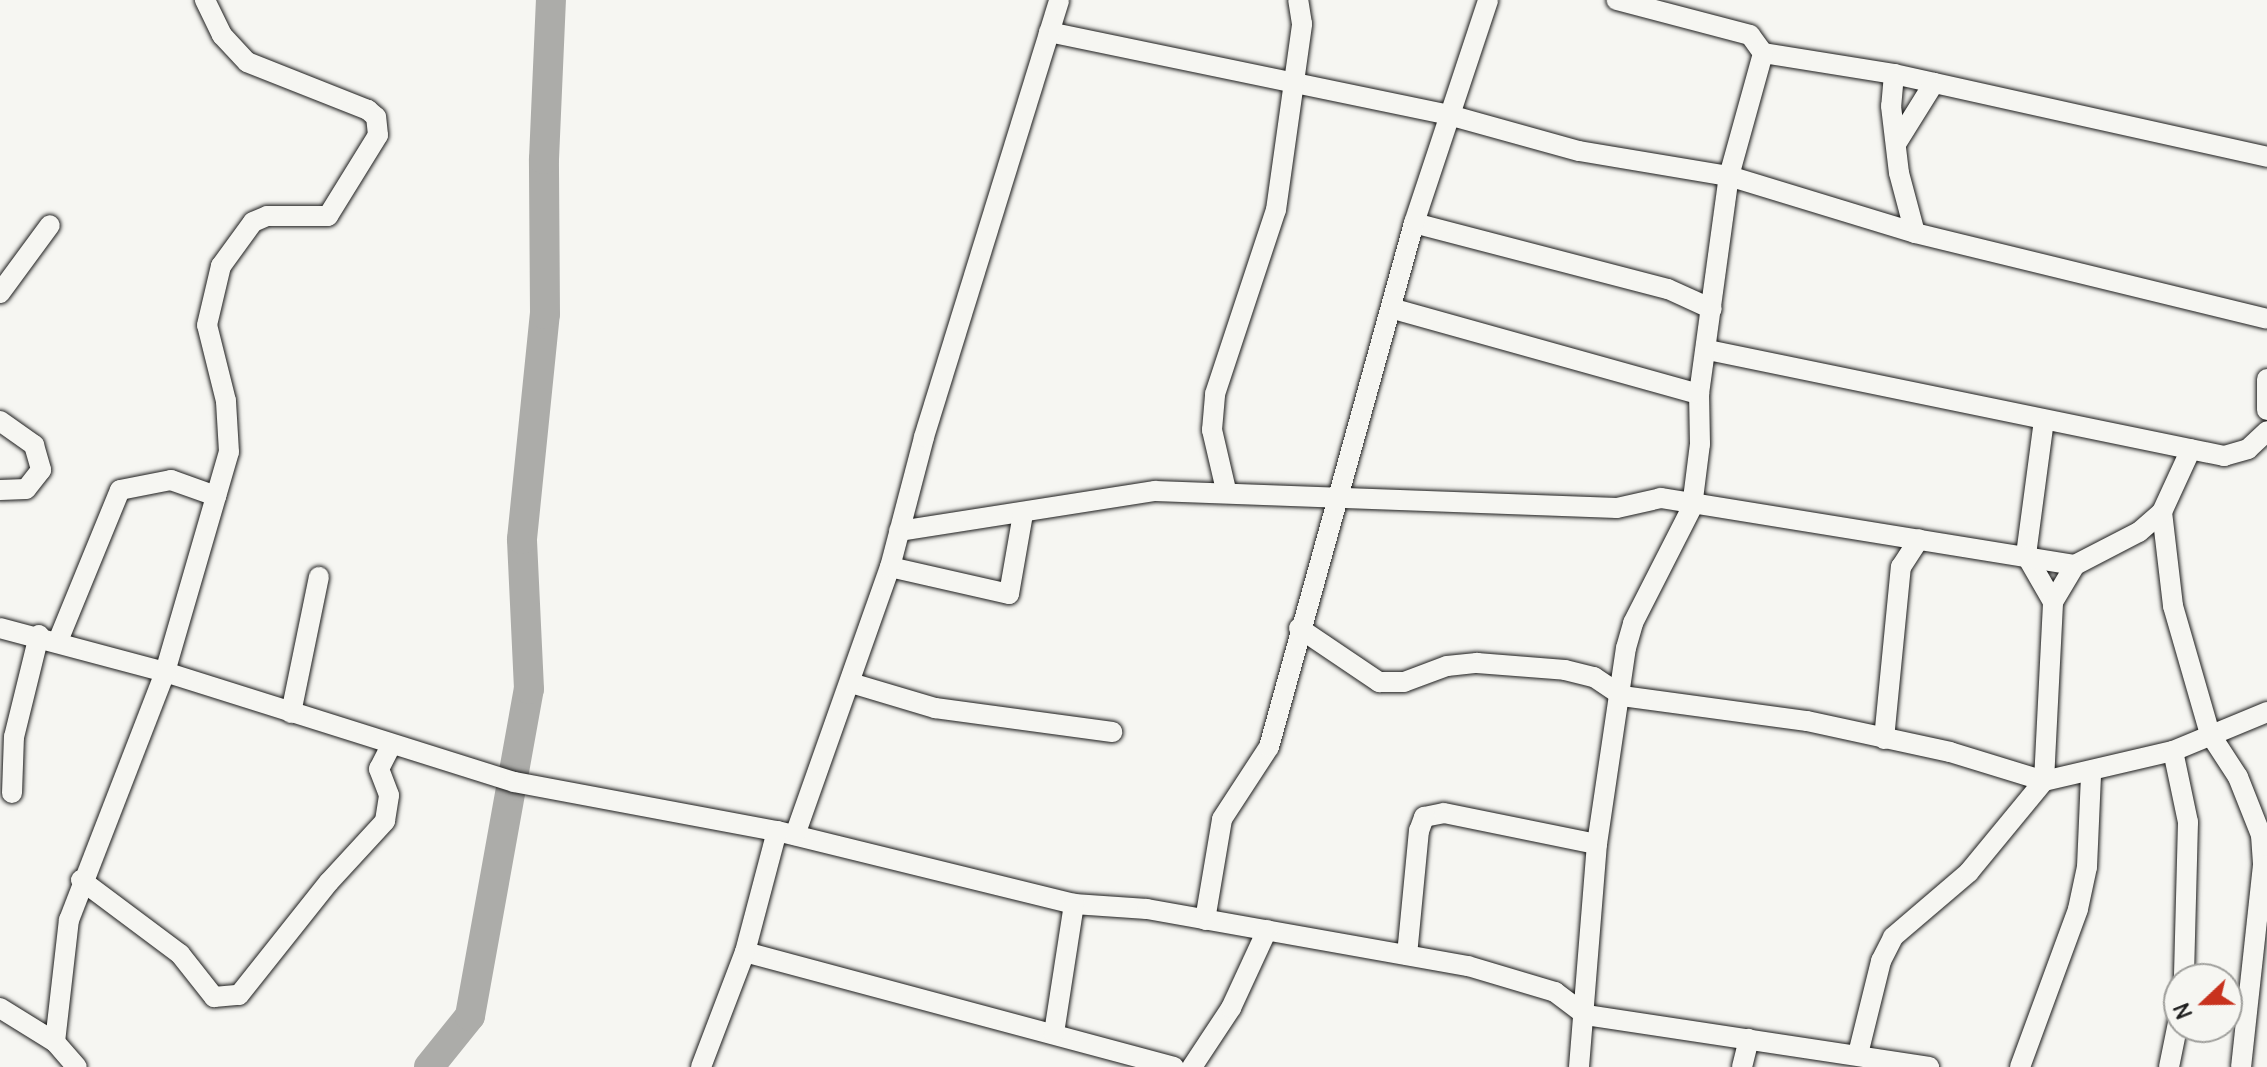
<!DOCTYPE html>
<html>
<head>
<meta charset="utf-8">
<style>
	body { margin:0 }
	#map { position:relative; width:2267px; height:1067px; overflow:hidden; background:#f6f6f2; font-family:Delius,sans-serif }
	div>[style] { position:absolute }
	.river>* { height:30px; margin:-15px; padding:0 15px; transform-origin:15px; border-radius:15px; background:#acaca9 }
	.roads { filter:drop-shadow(0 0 2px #1c1c1c) drop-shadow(0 0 2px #1c1c1c) }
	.minor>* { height:20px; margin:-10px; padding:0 10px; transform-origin:10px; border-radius:10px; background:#f6f6f2 }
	span { translate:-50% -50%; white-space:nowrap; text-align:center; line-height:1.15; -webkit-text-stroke:8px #f6f6f2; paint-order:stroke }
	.north { position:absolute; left:2163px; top:963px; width:80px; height:80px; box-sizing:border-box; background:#f6f6f2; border:2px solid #9f9f9c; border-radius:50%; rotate:248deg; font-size:22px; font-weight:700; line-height:32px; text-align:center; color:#1c1c1c }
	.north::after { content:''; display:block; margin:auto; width:28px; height:36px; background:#c8321e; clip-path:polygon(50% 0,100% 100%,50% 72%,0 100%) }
</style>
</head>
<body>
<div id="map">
	<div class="river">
		<i style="left:429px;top:1067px;width:65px;rotate:-51.2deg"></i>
		<i style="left:470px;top:1016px;width:332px;rotate:-79.8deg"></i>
		<i style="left:529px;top:689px;width:150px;rotate:-92.7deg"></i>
		<i style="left:522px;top:539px;width:226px;rotate:-84.2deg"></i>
		<i style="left:545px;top:314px;width:155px;rotate:-90.4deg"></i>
		<i style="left:544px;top:159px;width:159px;rotate:-87.5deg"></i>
	</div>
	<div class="roads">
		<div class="minor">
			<i style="left:1049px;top:32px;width:409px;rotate:11.7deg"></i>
			<i style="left:1449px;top:115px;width:135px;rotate:15.5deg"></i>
			<i style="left:1579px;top:151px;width:152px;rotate:9.5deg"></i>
			<i style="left:1729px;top:176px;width:195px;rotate:17deg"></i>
			<i style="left:1915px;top:233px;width:362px;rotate:13.7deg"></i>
			<i style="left:1763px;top:53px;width:133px;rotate:9.1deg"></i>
			<i style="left:1894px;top:74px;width:382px;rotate:12.5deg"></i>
			<i style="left:1894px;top:74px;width:32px;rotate:95deg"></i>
			<i style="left:1891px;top:106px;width:67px;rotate:83.2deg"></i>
			<i style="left:1899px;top:173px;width:62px;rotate:75.1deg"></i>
			<i style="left:1896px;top:144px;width:72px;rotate:-58.1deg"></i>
			<i style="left:1414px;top:223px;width:262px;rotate:14.6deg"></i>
			<i style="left:1668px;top:289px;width:48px;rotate:24.4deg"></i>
			<i style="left:0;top:293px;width:84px;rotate:-53.7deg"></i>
			<i style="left:1394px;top:309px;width:317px;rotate:15.6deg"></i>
			<i style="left:1708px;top:350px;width:527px;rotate:11.61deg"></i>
			<i style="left:2224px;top:456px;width:25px;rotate:-16deg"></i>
			<i style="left:2248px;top:449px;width:26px;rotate:-43deg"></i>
			<i style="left:2267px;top:379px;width:31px;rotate:90deg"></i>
			<i style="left:2044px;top:420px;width:136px;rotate:97.6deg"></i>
			<i style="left:2026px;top:555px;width:54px;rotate:60.1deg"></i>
			<i style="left:0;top:421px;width:42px;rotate:35.2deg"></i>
			<i style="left:34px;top:445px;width:26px;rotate:74deg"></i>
			<i style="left:41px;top:470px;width:24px;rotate:128deg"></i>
			<i style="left:26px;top:489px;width:26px;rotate:178deg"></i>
			<i style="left:1226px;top:490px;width:62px;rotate:-103.1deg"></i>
			<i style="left:1212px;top:430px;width:36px;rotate:-85deg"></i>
			<i style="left:1215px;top:394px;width:194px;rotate:-71.7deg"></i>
			<i style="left:1276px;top:210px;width:188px;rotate:-82deg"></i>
			<i style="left:1302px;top:24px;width:24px;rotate:-99deg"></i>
			<i style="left:2162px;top:512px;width:95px;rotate:83.3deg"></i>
			<i style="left:2173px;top:606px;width:133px;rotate:73.9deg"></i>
			<i style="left:2210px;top:734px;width:51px;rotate:56.9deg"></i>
			<i style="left:2238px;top:777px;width:62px;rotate:68.4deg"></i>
			<i style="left:2261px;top:835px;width:30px;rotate:86deg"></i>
			<i style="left:2263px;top:865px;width:203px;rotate:96.2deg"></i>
			<i style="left:899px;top:531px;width:259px;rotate:-8.9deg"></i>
			<i style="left:1155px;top:491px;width:462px;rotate:2.1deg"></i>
			<i style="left:1617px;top:508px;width:45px;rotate:-12.8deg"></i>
			<i style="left:1661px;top:498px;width:419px;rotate:9.2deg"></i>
			<i style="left:890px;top:567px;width:122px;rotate:12.8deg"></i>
			<i style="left:1009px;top:594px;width:81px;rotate:-80.1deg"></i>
			<i style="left:0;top:628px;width:171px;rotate:14.9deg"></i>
			<i style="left:165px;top:672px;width:366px;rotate:17.5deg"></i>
			<i style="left:514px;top:782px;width:268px;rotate:10.6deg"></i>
			<i style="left:777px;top:831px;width:306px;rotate:13.8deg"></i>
			<i style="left:1074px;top:904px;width:73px;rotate:3.9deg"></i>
			<i style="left:1147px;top:909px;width:326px;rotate:10.1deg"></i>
			<i style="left:1468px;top:966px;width:91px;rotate:16.6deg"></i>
			<i style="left:1555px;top:992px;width:39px;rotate:37deg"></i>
			<i style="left:1586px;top:1015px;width:347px;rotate:8.6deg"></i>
			<i style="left:1299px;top:628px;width:97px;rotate:34deg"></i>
			<i style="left:1379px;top:682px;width:25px"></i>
			<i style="left:1404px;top:682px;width:46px;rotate:-20.4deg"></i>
			<i style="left:1447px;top:666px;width:30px;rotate:-6deg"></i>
			<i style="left:1477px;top:663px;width:88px;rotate:4.5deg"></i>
			<i style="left:1565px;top:670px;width:30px;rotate:14deg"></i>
			<i style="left:1594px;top:677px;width:34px;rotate:34deg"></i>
			<i style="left:1622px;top:696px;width:187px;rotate:7.7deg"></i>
			<i style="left:1807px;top:721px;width:146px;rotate:12.2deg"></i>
			<i style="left:1950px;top:752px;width:98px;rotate:17.1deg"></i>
			<i style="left:2044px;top:781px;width:132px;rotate:-13.1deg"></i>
			<i style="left:2173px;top:751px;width:102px;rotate:-22.5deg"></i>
			<i style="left:58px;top:641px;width:163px;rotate:-67.7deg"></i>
			<i style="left:120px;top:490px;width:52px;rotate:-11.1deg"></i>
			<i style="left:171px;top:480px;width:48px;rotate:19.6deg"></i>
			<i style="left:851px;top:683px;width:88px;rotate:16.6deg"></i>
			<i style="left:935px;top:708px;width:179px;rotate:7.7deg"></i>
			<i style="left:291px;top:713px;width:139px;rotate:-78.4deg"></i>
			<i style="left:1884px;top:739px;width:173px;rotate:-84.4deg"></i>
			<i style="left:1901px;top:567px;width:33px;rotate:-57deg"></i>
			<i style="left:2173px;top:751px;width:73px;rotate:78.1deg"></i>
			<i style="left:2188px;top:822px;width:157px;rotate:91.5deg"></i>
			<i style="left:12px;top:793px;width:56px;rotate:-88deg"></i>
			<i style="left:14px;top:737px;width:105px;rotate:-76.2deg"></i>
			<i style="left:795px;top:835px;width:284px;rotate:-70.5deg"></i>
			<i style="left:890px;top:567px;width:134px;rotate:-75.3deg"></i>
			<i style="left:924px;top:437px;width:457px;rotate:-72.8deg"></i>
			<i style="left:81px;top:880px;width:124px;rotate:36.8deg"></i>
			<i style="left:180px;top:954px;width:55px;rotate:51.7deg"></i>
			<i style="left:214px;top:997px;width:25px;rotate:-5deg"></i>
			<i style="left:239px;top:995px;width:144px;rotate:-51.5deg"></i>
			<i style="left:329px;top:882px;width:83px;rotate:-47.4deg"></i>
			<i style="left:385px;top:821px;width:26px;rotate:-81deg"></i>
			<i style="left:389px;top:795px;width:28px;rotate:-111deg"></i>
			<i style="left:379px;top:769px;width:27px;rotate:-63deg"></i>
			<i style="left:1205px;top:920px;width:102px;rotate:-80.4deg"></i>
			<i style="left:1222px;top:819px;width:86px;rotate:-56.9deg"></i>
			<i style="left:1269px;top:747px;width:544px;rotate:-74.53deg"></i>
			<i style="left:1414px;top:223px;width:235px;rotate:-71.6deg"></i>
			<i style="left:745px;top:952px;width:444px;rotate:15deg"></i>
			<i style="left:1407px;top:955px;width:125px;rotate:-84.5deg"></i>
			<i style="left:1419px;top:831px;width:15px;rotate:-70deg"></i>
			<i style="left:1424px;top:817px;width:20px;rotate:-11deg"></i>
			<i style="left:1444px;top:813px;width:156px;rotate:11.5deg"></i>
			<i style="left:0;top:1008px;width:65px;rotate:31.7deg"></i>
			<i style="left:55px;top:1042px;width:33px;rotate:49deg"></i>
			<i style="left:1054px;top:1033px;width:131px;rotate:-81.2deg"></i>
			<i style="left:55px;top:1042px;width:123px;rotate:-83.5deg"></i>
			<i style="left:69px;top:920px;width:266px;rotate:-68.8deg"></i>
			<i style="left:165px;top:672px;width:229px;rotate:-73.8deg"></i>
			<i style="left:229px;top:452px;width:51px;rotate:-93.4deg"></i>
			<i style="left:226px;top:401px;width:78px;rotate:-104deg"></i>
			<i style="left:207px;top:325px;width:61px;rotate:-76.7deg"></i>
			<i style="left:221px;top:266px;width:54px;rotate:-54deg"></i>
			<i style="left:253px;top:222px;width:15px;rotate:-23deg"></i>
			<i style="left:267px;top:216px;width:61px"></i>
			<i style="left:328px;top:216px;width:95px;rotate:-58.3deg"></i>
			<i style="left:378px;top:135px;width:18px;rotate:-96deg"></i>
			<i style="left:376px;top:117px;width:11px;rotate:-139deg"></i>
			<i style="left:368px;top:110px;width:130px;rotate:-158.4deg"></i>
			<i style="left:247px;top:62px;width:37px;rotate:-133deg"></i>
			<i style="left:222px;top:35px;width:39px;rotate:-116deg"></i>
			<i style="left:1858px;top:1054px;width:96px;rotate:-76.1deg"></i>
			<i style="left:1881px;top:961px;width:27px;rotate:-63deg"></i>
			<i style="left:1893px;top:937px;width:100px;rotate:-40.5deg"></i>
			<i style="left:1969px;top:872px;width:118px;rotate:-50.5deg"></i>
			<i style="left:2044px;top:781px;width:179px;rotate:-87.1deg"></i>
			<i style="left:2053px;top:602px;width:43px;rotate:-59.3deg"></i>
			<i style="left:2075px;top:565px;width:72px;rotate:-27.3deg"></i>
			<i style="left:2139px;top:532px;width:30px;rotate:-41deg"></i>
			<i style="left:2162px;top:512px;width:69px;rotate:-65.3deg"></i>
			<i style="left:701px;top:1067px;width:123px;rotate:-69.1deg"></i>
			<i style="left:745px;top:952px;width:125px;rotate:-75.2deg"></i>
			<i style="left:1192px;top:1067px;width:71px;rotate:-56.5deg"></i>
			<i style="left:1231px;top:1008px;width:86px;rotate:-65.2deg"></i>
			<i style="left:1579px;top:1067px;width:224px;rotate:-85.4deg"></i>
			<i style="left:1597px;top:844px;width:198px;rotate:-81.6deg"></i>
			<i style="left:1626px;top:648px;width:26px;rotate:-74deg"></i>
			<i style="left:1633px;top:623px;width:130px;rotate:-63deg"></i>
			<i style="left:1692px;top:507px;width:64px;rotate:-82.8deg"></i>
			<i style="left:1700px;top:444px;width:50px;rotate:-91.1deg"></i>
			<i style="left:1699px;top:394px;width:220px;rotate:-82.2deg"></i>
			<i style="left:1729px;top:176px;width:128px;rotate:-74.5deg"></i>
			<i style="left:1763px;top:53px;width:22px;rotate:-126deg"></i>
			<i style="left:1750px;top:35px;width:138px;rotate:-165.3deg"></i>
			<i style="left:1742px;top:1067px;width:29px;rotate:-76deg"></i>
			<i style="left:2020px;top:1067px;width:168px;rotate:-69.8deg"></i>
			<i style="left:2078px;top:909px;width:43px;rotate:-77.9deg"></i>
			<i style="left:2087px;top:867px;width:93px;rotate:-87.5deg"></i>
			<i style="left:2169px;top:1067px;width:50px;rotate:-78.5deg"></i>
		</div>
	</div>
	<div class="north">N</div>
</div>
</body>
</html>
